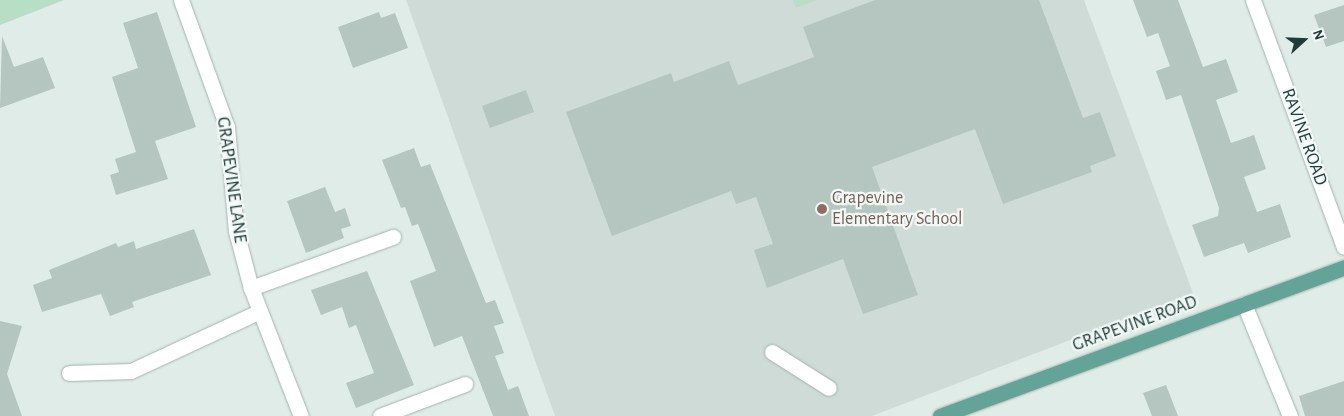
<!DOCTYPE html>
<html>
<head>
<meta charset="utf-8">
<style>
	body { margin:0 }
	#map { position:relative; width:1344px; height:416px; overflow:hidden; background:#e0ece8; font-family:"Alegreya Sans",sans-serif }
	div>[style] { position:absolute }
	.built>* { inset:0; background:#cedbd7 }
	.green>* { inset:0; background:#b8dec6 }
	.building>* { inset:0; background:#b5c6c1 }
	.roads { filter:drop-shadow(0 0 1px #a3b4b0) drop-shadow(0 0 1px #a3b4b0) }
	.minor>* { height:15px; margin:-7.5px; padding:0 7.5px; transform-origin:7.5px; border-radius:7.5px; background:#fff }
	.major>* { height:15px; margin:-7.5px; padding:0 7.5px; transform-origin:7.5px; border-radius:7.5px; background:#63a398 }
	.dots>* { width:14px; height:14px; translate:-50% -50%; box-sizing:border-box; border:2px solid #f1f8f5; border-radius:50% }
	span { translate:-50% -50%; white-space:nowrap; text-align:center; line-height:1.15; -webkit-text-stroke:4.5px #f1f8f5; paint-order:stroke }
	.street-label { font-size:18px; color:#203c38 }
	.education-label { font-size:18px; color:#785e54 }
	.left { translate:0 -50%; text-align:left }
	.north { position:absolute; left:1279px; top:15px; width:50px; height:50px; -webkit-text-stroke:4px #f1f8f5; paint-order:stroke; rotate:70deg; font-size:14px; font-weight:700; line-height:20px; text-align:center; color:#203c38 }
	.north::after { content:''; display:block; margin:auto; width:18px; height:22px; background:#203c38; clip-path:polygon(50% 0,100% 100%,50% 72%,0 100%) }
</style>
</head>
<body>
<div id="map">
	<div class="built">
		<i style="clip-path:polygon(406px 0,1084px 0,1193px 293px,872px 416px,555px 416px)"></i>
	</div>
	<div class="green">
		<i style="clip-path:polygon(0 0,64px 0,0 25px)"></i>
		<i style="clip-path:polygon(793px 0,817px 0,796px 8px)"></i>
	</div>
	<div class="building">
		<i style="clip-path:polygon(875px 0,1039px 0,1083px 118px,1100px 112px,1116px 156px,1090px 166px,1092px 172px,1003px 204px,975px 129px,872px 167px,918px 295px,863px 314px,843px 259px,767px 288px,754px 250px,773px 244px,756px 197px,736px 204px,731px 191px,612px 236px,566px 112px,671px 73px,674px 82px,729px 61px,738px 85px,814px 57px,803px 27px)"></i>
		<i style="clip-path:polygon(1133px 0,1178px 0,1203px 67px,1226px 59px,1238px 92px,1216px 100px,1231px 143px,1254px 135px,1266px 169px,1244px 177px,1257px 212px,1280px 204px,1291px 237px,1248px 253px,1244px 243px,1204px 257px,1192px 225px,1218px 216px,1219px 208px,1181px 95px,1166px 100px,1156px 71px,1170px 66px,1158px 33px,1147px 37px)"></i>
		<i style="clip-path:polygon(1344px 5px,1344px 41px,1326px 47px,1314px 15px)"></i>
		<i style="clip-path:polygon(157px 12px,196px 127px,155px 141px,168px 179px,116px 195px,110px 175px,119px 172px,115px 159px,136px 152px,112px 77px,138px 68px,123px 23px)"></i>
		<i style="clip-path:polygon(379px 12px,381px 18px,395px 13px,408px 48px,353px 68px,338px 27px)"></i>
		<i style="clip-path:polygon(2px 36px,14px 67px,43px 57px,55px 88px,0 108px)"></i>
		<i style="clip-path:polygon(526px 90px,534px 112px,490px 128px,482px 106px)"></i>
		<i style="clip-path:polygon(414px 148px,421px 167px,430px 164px,486px 303px,495px 300px,504px 323px,494px 326px,504px 353px,495px 356px,508px 390px,518px 386px,529px 416px,493px 416px,462px 336px,434px 347px,410px 281px,436px 271px,418px 224px,412px 226px,405px 207px,401px 208px,382px 160px)"></i>
		<i style="clip-path:polygon(325px 187px,335px 212px,345px 208px,351px 226px,341px 229px,344px 238px,306px 253px,287px 201px)"></i>
		<i style="clip-path:polygon(194px 229px,211px 275px,132px 302px,134px 307px,110px 316px,101px 294px,42px 312px,33px 285px,52px 278px,49px 270px,116px 243px,118px 247px,134px 241px,136px 249px)"></i>
		<i style="clip-path:polygon(367px 271px,414px 385px,356px 408px,346px 383px,374px 373px,356px 325px,349px 328px,342px 307px,321px 315px,311px 290px)"></i>
		<i style="clip-path:polygon(0 321px,22px 326px,7px 374px,22px 416px,0 416px)"></i>
		<i style="clip-path:polygon(1344px 381px,1344px 416px,1305px 416px,1299px 396px)"></i>
		<i style="clip-path:polygon(1166px 385px,1178px 416px,1152px 416px,1143px 393px)"></i>
	</div>
	<div class="roads">
		<div class="minor">
			<i style="left:181px;top:0;width:135px;rotate:70.1deg"></i>
			<i style="left:227px;top:127px;width:104px;rotate:85.1deg"></i>
			<i style="left:236px;top:231px;width:59px;rotate:75.3deg"></i>
			<i style="left:251px;top:288px;width:137px;rotate:68.7deg"></i>
			<i style="left:1253px;top:0;width:263px;rotate:69.8deg"></i>
			<i style="left:251px;top:288px;width:151px;rotate:-19.8deg"></i>
			<i style="left:1244px;top:304px;width:121px;rotate:67.7deg"></i>
			<i style="left:772px;top:352px;width:67px;rotate:32.3deg"></i>
			<i style="left:69px;top:373px;width:62px;rotate:-1.8deg"></i>
			<i style="left:131px;top:371px;width:142px;rotate:-24.9deg"></i>
			<i style="left:380px;top:416px;width:91px;rotate:-20.6deg"></i>
		</div>
		<div class="major">
			<i style="left:940px;top:416px;width:431px;rotate:-20.2deg"></i>
		</div>
	</div>
	<div class="dots">
		<i style="left:822px;top:209px;background:#8d6e63"></i>
	</div>
	<div class="street-label">
		<span style="left:1304px;top:137px;rotate:70deg">RAVINE ROAD</span>
		<span style="left:231px;top:180px;rotate:82deg">GRAPEVINE LANE</span>
		<span style="left:1135px;top:324px;rotate:-20deg">GRAPEVINE ROAD</span>
	</div>
	<div class="education-label">
		<span class="left" style="left:832px;top:209px">Grapevine<br>Elementary School</span>
	</div>
	<div class="north">N</div>
</div>
</body>
</html>
